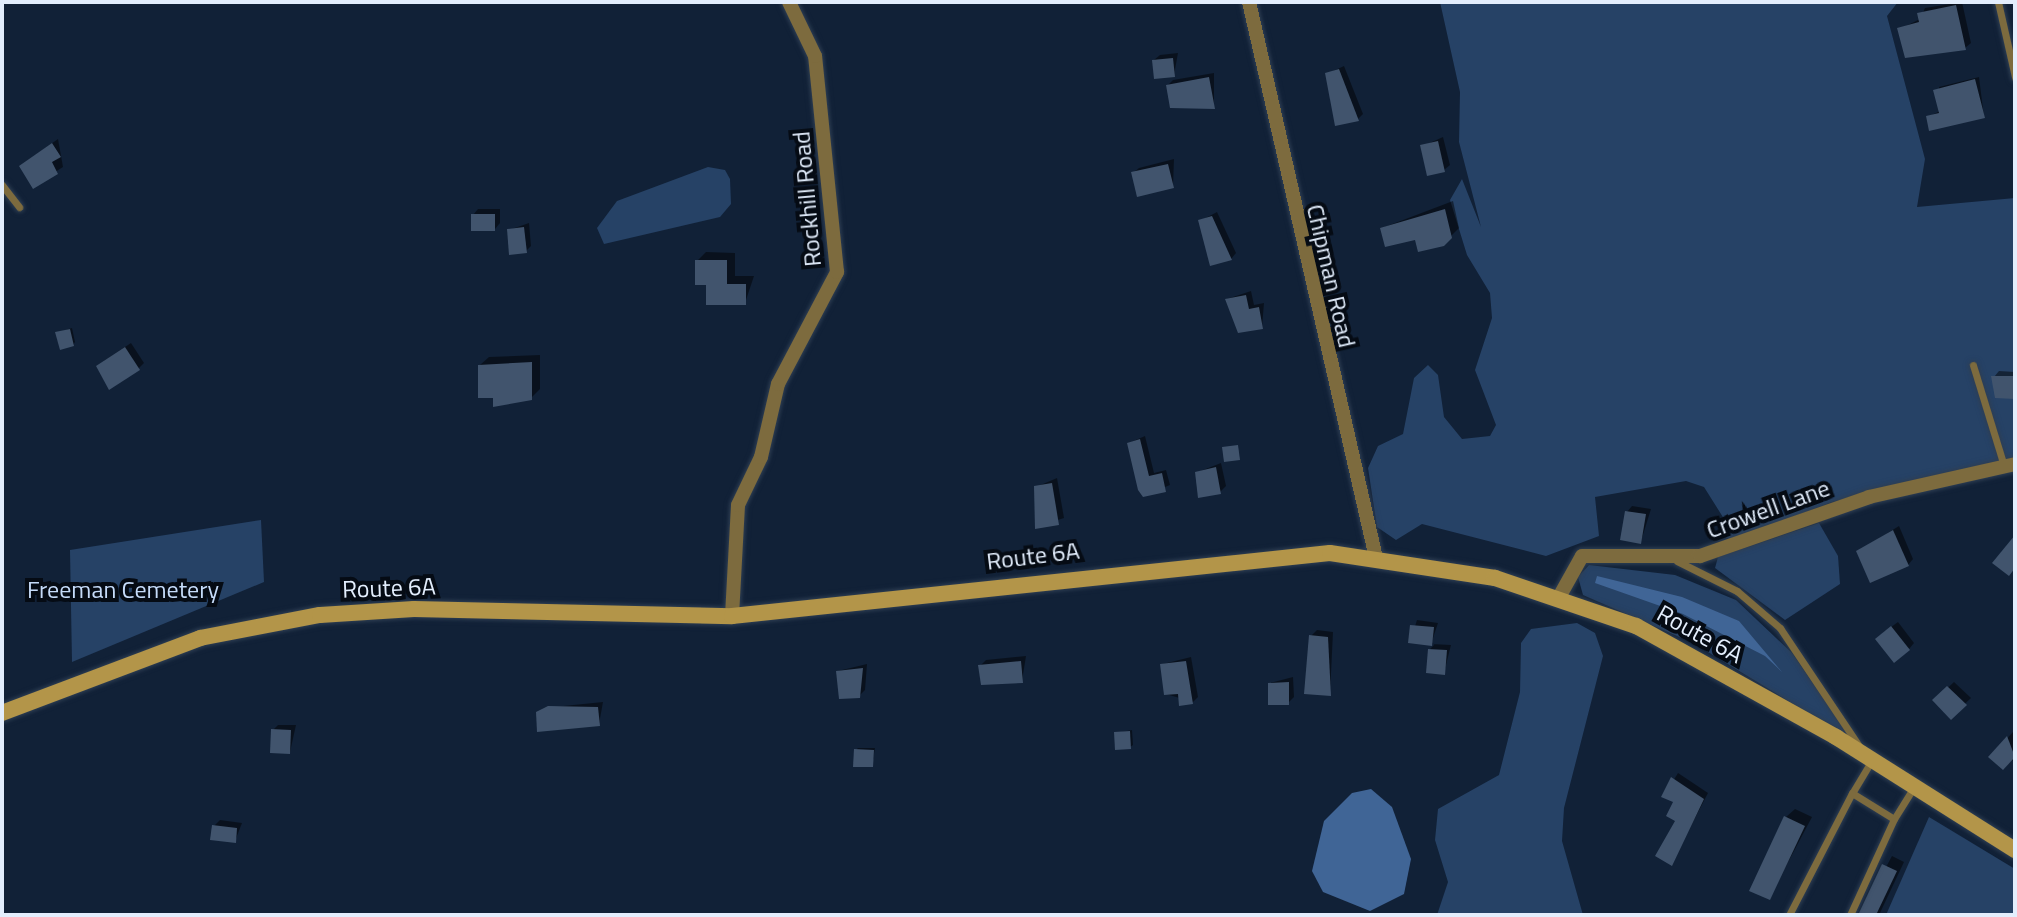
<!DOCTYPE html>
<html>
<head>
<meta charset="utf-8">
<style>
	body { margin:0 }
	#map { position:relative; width:2017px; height:917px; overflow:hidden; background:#112137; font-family:"Titillium Web",sans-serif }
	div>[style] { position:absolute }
	.green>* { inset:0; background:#264266 }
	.water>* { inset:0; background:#406596 }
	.shadow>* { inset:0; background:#0007 }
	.building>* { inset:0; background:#41546d }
	.roads { filter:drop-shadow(0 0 2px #2e3e53) drop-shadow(0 0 2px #2e3e53) }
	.service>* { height:7px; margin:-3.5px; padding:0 3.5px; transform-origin:3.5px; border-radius:3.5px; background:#7d6b3e }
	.minor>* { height:14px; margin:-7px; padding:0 7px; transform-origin:7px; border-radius:7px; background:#7d6b3e }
	.secondary>* { height:16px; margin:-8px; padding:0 8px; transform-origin:8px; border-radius:8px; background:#b39549 }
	span { translate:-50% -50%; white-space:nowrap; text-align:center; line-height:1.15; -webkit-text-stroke:8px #050b14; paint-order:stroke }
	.street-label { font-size:24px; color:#e3eefd }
	.park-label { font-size:24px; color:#c5dbf9 }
	.frame { position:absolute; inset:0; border:4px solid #e3eefd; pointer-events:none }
</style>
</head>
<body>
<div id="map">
	<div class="green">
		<i style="clip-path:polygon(1440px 2px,1898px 2px,1887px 16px,1925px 159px,1917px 207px,2015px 198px,2015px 457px,1832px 502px,1732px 540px,1723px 536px,1726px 522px,1704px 487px,1686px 481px,1595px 497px,1599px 536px,1546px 556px,1422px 524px,1396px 540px,1377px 527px,1368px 468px,1378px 446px,1403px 434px,1414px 378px,1428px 365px,1438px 375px,1444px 417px,1462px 439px,1490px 436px,1496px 425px,1475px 370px,1492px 318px,1490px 293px,1467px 255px,1450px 200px,1462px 179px,1481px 227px,1459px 142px,1460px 92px)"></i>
		<i style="clip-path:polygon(708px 167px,725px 170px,730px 179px,731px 204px,720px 217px,604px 244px,597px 228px,617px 201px)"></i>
		<i style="clip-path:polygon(261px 520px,264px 582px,72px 662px,70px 550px)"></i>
		<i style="clip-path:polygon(1819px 523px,1838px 556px,1840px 584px,1785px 620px,1715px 568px,1718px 557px)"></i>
		<i style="clip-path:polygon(1589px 565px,1675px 575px,1736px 600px,1792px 653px,1851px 739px,1693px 643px,1583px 595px,1578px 577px)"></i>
		<i style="clip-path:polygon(1577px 623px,1595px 633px,1603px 656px,1564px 808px,1562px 841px,1583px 915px,1437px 915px,1448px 882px,1435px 840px,1438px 809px,1499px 775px,1520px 692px,1521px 643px,1531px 629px)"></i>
		<i style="clip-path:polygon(1929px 817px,2015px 869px,2015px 915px,1886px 915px)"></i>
	</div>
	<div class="water">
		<i style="clip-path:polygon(1597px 576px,1682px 597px,1739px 621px,1782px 672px,1765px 656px,1683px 614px,1595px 583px)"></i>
		<i style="clip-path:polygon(1371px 789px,1392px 807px,1411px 859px,1404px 894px,1370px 911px,1323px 892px,1312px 871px,1324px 821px,1352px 793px)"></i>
	</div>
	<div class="shadow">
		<i style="clip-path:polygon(1962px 2px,1971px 43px,1965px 48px,1900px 29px,1920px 19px,1925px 8px)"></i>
		<i style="clip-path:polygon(1178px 53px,1174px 75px,1154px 60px,1160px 55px)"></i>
		<i style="clip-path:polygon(1344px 66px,1363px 114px,1358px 119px,1327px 74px)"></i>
		<i style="clip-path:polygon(1214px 73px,1214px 107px,1168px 85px,1173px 80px)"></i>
		<i style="clip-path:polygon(1979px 77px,1984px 117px,1928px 117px,1940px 111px,1939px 87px)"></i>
		<i style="clip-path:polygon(1443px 137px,1450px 165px,1444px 170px,1423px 146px)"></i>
		<i style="clip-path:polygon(58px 139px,63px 167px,33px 186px,27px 161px)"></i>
		<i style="clip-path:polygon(1174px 159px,1173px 186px,1133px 173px,1139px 168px)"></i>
		<i style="clip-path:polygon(1453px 201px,1459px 228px,1443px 244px,1382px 228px)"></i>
		<i style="clip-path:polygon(478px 209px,500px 209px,500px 223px,495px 229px,473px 215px)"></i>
		<i style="clip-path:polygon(1217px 212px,1236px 253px,1231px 259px,1200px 221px)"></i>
		<i style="clip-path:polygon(529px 223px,531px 246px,526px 251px,509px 230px)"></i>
		<i style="clip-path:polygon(706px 252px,735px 253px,735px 276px,754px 276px,745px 303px,708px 283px,697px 261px)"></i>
		<i style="clip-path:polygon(1251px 291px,1254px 305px,1264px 303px,1262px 327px,1227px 299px)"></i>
		<i style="clip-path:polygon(72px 328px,75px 342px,73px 345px,57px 333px)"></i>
		<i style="clip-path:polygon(131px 343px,144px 363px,138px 369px,104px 361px)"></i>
		<i style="clip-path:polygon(540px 355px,540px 389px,531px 398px,495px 396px,480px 365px,489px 357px)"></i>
		<i style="clip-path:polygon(1999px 371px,2015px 372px,2015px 397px,1994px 377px)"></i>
		<i style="clip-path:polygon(1145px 436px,1154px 473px,1166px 470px,1170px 485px,1145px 495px,1129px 443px)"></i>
		<i style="clip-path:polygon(1221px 463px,1226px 486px,1220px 492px,1198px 472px)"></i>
		<i style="clip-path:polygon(1057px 478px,1064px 518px,1036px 527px,1036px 487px)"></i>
		<i style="clip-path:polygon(1632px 506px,1651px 509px,1641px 541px,1627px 512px)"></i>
		<i style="clip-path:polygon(1899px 526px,1913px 559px,1908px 565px,1859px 551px)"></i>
		<i style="clip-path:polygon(1417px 620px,1438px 623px,1431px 644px,1451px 645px,1444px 673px,1430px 649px,1435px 644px,1410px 642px)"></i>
		<i style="clip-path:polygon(1898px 622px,1914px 643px,1909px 649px,1883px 633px)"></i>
		<i style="clip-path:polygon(1317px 630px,1333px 632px,1330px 694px,1311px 636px)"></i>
		<i style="clip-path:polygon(1026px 656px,1022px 681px,980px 666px,986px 660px)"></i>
		<i style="clip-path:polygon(1191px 657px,1198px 697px,1193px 702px,1166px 694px,1163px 664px)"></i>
		<i style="clip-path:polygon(867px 664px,865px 690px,859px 696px,838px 671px)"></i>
		<i style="clip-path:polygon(1293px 677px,1294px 697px,1288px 703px,1270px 683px)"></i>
		<i style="clip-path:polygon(1954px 682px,1971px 698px,1951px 717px,1935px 700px)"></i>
		<i style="clip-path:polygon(603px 702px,599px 724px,538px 713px,544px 708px)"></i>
		<i style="clip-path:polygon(278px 725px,296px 725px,290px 752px,273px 730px)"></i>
		<i style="clip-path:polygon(1132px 730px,1133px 745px,1130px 747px,1116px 733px)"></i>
		<i style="clip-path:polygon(2013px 732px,2015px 761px,1991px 756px)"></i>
		<i style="clip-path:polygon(875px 748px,872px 765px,856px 750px,858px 748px)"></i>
		<i style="clip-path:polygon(1678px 773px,1708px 793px,1671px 864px,1678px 820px,1675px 802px,1664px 796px)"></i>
		<i style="clip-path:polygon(1795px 809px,1812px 817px,1769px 898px,1786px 817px)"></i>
		<i style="clip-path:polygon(220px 820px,242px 823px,235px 841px,214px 826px)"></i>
		<i style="clip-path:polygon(1892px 856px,1904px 862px,1879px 915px,1860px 915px)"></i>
	</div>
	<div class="building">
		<i style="clip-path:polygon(1956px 5px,1966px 50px,1905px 58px,1897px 28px,1919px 22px,1917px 13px)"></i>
		<i style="clip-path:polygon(1173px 58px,1175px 77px,1154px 79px,1152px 60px)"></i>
		<i style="clip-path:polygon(1339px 69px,1359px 121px,1335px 126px,1325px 73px)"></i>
		<i style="clip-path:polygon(1209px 77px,1215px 109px,1170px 108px,1166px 85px)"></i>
		<i style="clip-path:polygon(1975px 79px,1985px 118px,1929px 131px,1926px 116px,1939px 113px,1933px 90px)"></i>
		<i style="clip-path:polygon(1438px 141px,1445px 172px,1427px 176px,1420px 145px)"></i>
		<i style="clip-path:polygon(52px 143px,61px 157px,52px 162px,58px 174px,33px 189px,19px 166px)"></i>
		<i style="clip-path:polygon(1168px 164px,1174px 188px,1137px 197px,1131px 172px)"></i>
		<i style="clip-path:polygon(1445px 209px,1452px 238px,1444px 246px,1418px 252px,1415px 240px,1385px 247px,1380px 228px)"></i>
		<i style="clip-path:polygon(471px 214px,495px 214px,495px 231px,471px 231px)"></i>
		<i style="clip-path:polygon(1212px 216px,1232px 260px,1210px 266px,1198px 220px)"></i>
		<i style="clip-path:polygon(524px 227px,527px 253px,509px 255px,507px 229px)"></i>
		<i style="clip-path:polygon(695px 260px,727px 260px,727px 284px,746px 284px,746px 305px,706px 305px,706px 285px,695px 285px)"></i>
		<i style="clip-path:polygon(1246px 295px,1249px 309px,1259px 307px,1263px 329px,1238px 333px,1225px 299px)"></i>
		<i style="clip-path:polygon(70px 329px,74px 346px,60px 350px,55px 332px)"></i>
		<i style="clip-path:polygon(125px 347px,140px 370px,109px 390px,96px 366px)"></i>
		<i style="clip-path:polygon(532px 362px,532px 400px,493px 407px,493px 398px,478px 398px,478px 365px)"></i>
		<i style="clip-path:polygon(1991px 376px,2015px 376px,2015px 399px,1995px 398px)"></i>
		<i style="clip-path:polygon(1140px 439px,1149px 476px,1162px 473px,1166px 492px,1143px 497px,1138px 490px,1127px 443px)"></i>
		<i style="clip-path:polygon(1238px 445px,1240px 460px,1224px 462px,1222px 447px)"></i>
		<i style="clip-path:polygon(1216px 467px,1221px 494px,1198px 498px,1195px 472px)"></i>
		<i style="clip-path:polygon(1052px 483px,1059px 525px,1035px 529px,1034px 486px)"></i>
		<i style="clip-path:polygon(1625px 511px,1646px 514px,1641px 544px,1620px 540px)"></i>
		<i style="clip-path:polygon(1893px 530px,1909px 566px,1870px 583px,1856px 551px)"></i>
		<i style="clip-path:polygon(2015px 535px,2015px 568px,2009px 576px,1992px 563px)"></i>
		<i style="clip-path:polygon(1410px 625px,1434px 627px,1432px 646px,1408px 643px)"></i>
		<i style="clip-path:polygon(1891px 626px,1910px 650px,1894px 663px,1875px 639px)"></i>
		<i style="clip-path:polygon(1309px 635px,1328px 637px,1331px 696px,1304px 694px)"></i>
		<i style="clip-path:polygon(1428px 649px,1447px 650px,1445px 675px,1426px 673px)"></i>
		<i style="clip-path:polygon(1021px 661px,1023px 683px,981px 685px,978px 665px)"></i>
		<i style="clip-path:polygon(1186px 661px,1193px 704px,1179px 706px,1178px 694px,1164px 695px,1160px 664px)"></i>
		<i style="clip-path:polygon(863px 668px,860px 698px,839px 699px,836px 671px)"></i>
		<i style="clip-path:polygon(1289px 682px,1289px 705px,1268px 705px,1268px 683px)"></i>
		<i style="clip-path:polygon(1947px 686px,1967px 705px,1951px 720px,1932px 700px)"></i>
		<i style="clip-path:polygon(548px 706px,598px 707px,600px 726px,537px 732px,536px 712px)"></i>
		<i style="clip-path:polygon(271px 729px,291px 730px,290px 754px,270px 753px)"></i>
		<i style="clip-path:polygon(1130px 731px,1131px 749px,1115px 750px,1114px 732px)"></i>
		<i style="clip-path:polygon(2007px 736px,2015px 757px,2003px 770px,1988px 757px)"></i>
		<i style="clip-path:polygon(854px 749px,874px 750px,873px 767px,853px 767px)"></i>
		<i style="clip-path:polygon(1671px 777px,1704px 799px,1672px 866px,1655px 856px,1675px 821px,1666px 816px,1673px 802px,1661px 797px)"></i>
		<i style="clip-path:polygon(1784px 816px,1805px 826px,1770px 900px,1749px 891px)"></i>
		<i style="clip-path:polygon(212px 825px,237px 828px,236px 843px,210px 840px)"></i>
		<i style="clip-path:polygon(1882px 864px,1897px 871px,1876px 915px,1858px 915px)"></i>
	</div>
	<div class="roads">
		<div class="service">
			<i style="left:1998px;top:2px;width:77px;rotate:77.2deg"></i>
			<i style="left:2px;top:185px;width:28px;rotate:52deg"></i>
			<i style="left:1973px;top:365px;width:106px;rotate:72.9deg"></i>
			<i style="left:1677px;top:561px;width:67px;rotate:26.6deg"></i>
			<i style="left:1737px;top:591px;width:57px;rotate:40.7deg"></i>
			<i style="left:1780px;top:628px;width:142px;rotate:56.2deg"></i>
			<i style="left:1872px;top:760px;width:39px;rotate:121deg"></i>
			<i style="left:1852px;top:793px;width:49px;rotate:31.8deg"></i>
			<i style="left:1894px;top:819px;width:36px;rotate:-58deg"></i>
			<i style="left:1789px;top:915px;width:137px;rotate:-62.7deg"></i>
			<i style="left:1850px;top:915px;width:106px;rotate:-65.4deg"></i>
		</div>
		<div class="minor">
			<i style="left:1249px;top:2px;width:570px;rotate:77.13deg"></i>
			<i style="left:1558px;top:599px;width:49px;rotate:-60.8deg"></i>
			<i style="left:1582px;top:556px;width:118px"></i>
			<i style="left:1700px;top:556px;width:179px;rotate:-19.2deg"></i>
			<i style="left:1869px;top:497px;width:150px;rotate:-12.7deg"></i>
			<i style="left:732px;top:616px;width:111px;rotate:-86.9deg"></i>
			<i style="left:738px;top:505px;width:53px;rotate:-64.4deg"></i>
			<i style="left:761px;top:457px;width:75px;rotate:-76.9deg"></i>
			<i style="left:778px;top:384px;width:127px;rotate:-62.2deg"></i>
			<i style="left:837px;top:272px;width:217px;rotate:-95.8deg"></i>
			<i style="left:815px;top:56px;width:60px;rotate:-115.7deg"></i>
		</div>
		<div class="secondary">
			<i style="left:2px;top:713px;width:212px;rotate:-20.7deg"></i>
			<i style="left:200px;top:638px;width:122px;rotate:-10.9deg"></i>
			<i style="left:320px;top:615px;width:94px;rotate:-3.7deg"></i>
			<i style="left:414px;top:609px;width:318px;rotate:1.3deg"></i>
			<i style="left:732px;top:616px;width:601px;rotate:-6.01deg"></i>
			<i style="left:1330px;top:553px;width:167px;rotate:8.6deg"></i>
			<i style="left:1495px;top:578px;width:149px;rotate:18.8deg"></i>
			<i style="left:1636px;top:626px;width:229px;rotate:29deg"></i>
			<i style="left:1836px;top:737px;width:212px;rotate:32.3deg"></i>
		</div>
	</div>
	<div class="street-label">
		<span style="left:807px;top:199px;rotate:-95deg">Rockhill Road</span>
		<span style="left:1331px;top:276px;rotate:77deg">Chipman Road</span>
		<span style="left:1768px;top:509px;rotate:-20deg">Crowell Lane</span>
		<span style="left:1033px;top:556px;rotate:-7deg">Route 6A</span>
		<span style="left:389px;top:588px;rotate:-2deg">Route 6A</span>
		<span style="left:1700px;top:634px;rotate:29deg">Route 6A</span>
	</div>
	<div class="park-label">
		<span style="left:123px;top:590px">Freeman Cemetery</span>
	</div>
	<div class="frame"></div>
</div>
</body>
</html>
